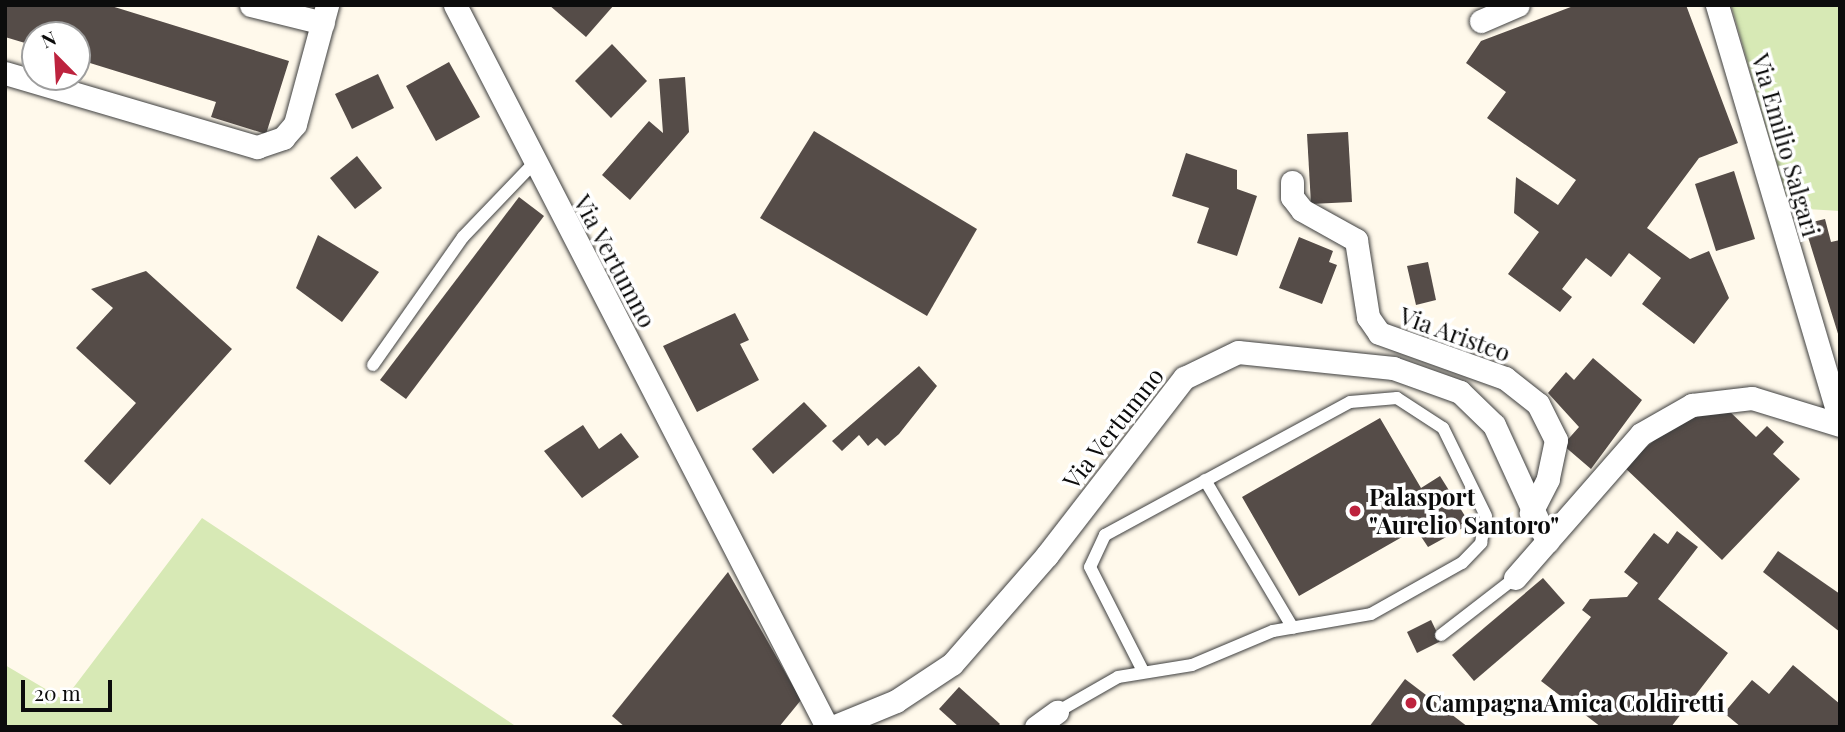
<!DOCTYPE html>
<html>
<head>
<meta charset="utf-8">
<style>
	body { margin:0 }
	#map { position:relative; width:1845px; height:732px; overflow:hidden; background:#fff9eb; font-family:"Playfair Display",serif }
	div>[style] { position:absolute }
	.green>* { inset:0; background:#d7e9b5 }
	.building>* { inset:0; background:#554c48 }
	.roads { filter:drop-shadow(0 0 2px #3f3f3f) drop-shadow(0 0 2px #3f3f3f) }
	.lane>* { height:12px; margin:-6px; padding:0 6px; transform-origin:6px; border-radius:6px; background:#fff }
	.street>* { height:23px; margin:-11.5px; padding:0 11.5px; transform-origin:11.5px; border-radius:11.5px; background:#fff }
	.dots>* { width:19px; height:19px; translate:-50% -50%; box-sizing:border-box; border:4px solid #fff; border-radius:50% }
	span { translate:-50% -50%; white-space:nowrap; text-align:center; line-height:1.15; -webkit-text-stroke:7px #fff; paint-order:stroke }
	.street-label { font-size:24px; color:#0c0c0c }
	.poi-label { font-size:24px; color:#0c0c0c; font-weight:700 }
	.left { translate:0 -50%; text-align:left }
	.frame { position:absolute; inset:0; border:7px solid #0c0c0c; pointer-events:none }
	.north { position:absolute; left:21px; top:21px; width:70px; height:70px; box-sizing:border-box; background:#fff; border:2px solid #9e9e9e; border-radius:50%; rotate:336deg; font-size:19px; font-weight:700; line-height:28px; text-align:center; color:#0c0c0c }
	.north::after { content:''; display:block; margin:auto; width:24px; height:32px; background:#bd233e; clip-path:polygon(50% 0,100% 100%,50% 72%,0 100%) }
	.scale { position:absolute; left:21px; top:680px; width:91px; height:32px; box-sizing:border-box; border:4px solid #0c0c0c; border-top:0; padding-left:9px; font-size:21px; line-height:24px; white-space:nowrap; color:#0c0c0c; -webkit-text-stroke:5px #fff; paint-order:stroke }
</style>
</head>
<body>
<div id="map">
	<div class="green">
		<i style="clip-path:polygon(1731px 5px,1840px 5px,1840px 211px,1790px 208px)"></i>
		<i style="clip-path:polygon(202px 518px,517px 727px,5px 727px,5px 665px,64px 700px)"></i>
	</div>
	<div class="building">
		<i style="clip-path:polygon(5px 5px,108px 5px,289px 61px,266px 134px,211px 117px,216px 102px,77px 59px,77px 35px,35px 35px,35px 46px,5px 37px)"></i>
		<i style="clip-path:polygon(549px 5px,614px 5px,586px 37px)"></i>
		<i style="clip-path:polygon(1576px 5px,1686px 5px,1738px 143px,1699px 158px,1647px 228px,1690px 259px,1709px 251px,1729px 298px,1694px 344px,1642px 304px,1661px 278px,1629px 253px,1611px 277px,1586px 258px,1562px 289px,1572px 297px,1560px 312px,1508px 274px,1539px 232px,1514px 213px,1516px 177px,1558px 205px,1576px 180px,1487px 118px,1506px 92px,1466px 63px,1481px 41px)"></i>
		<i style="clip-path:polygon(612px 44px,647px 81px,611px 118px,575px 81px)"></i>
		<i style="clip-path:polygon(449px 62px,480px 117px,436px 141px,406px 86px)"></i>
		<i style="clip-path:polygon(378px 74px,394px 108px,352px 129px,335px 94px)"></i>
		<i style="clip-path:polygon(685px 77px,689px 132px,630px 200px,602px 175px,649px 121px,663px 133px,659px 79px)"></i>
		<i style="clip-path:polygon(814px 131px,977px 229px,927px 316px,760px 218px)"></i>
		<i style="clip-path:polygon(1348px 132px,1352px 202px,1311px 204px,1307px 134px)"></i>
		<i style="clip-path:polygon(1186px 153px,1237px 170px,1237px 189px,1257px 196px,1237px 256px,1197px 243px,1209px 208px,1172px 196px)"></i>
		<i style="clip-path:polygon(357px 156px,382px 188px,355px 209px,330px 178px)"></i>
		<i style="clip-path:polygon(1734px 171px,1755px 239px,1716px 251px,1695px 184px)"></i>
		<i style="clip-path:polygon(519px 197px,544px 216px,406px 399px,380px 380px)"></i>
		<i style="clip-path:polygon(1825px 219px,1831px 242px,1840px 240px,1839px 337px,1804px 224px)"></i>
		<i style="clip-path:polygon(318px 235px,379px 272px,342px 322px,296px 288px)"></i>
		<i style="clip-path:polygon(1299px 237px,1333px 251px,1329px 262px,1337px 265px,1322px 304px,1279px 288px)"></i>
		<i style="clip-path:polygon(1428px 262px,1436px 300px,1416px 305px,1407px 266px)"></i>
		<i style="clip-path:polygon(146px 271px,232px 349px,110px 485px,84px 461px,136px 403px,76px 348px,113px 308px,91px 289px)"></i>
		<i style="clip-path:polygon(735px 313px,749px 340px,740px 344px,759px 380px,697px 412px,663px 346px)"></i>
		<i style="clip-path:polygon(1593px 358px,1642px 400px,1591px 469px,1563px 445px,1579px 427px,1548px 393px,1566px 372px,1574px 380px)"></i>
		<i style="clip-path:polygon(919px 366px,937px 386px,899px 434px,885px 446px,877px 438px,868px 446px,859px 435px,842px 451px,832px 441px)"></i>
		<i style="clip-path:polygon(804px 402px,827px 426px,773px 474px,752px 449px)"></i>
		<i style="clip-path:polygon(1723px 405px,1756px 437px,1767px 426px,1784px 442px,1773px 454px,1800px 479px,1722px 560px,1623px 466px,1678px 421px)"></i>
		<i style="clip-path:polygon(1380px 418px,1421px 488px,1440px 476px,1470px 524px,1428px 547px,1416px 529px,1299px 596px,1242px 497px)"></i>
		<i style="clip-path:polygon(583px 425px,599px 449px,621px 433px,639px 457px,582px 498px,544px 451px)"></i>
		<i style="clip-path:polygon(1677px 531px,1698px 547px,1658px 599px,1728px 653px,1671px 727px,1601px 727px,1541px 681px,1591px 617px,1582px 610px,1590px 599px,1627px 597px,1638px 583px,1624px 572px,1654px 533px,1668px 544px)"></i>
		<i style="clip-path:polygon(1778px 551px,1840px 594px,1840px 632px,1763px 572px)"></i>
		<i style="clip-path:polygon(728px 572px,801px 700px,779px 727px,625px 727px,612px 716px)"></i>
		<i style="clip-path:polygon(1543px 578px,1565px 603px,1474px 681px,1452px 655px)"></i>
		<i style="clip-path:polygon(1431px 620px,1441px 641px,1417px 653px,1407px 632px)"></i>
		<i style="clip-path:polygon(1793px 665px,1840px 704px,1840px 727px,1741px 727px,1724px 713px,1752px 680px,1769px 694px)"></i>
		<i style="clip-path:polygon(1405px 679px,1468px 727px,1369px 727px)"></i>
		<i style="clip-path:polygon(959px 687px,1000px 724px,997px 727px,959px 727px,939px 709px)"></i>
	</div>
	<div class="roads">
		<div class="lane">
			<i style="left:373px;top:365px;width:156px;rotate:-54.9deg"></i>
			<i style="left:463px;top:237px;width:103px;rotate:-46.2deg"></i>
			<i style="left:1205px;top:480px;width:172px;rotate:59.3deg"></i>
			<i style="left:1441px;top:635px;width:93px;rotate:-37.6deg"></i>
			<i style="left:1057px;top:712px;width:70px;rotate:-29.8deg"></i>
			<i style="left:1118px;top:677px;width:75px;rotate:-9.2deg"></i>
			<i style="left:1192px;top:665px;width:88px;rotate:-22.8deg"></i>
			<i style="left:1273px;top:631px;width:99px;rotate:-9.8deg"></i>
			<i style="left:1371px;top:614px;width:104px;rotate:-29.3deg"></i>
			<i style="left:1462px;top:563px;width:28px;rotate:-46deg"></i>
			<i style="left:1481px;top:543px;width:27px;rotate:-80deg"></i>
			<i style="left:1486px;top:516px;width:98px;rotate:-116deg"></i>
			<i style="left:1443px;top:428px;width:55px;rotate:-146.9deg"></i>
			<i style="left:1397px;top:398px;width:47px;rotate:175.1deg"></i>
			<i style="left:1350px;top:402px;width:279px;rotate:151.5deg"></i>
			<i style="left:1105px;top:535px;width:35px;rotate:115deg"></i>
			<i style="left:1090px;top:567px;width:117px;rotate:63deg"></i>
		</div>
		<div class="street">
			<i style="left:251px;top:5px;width:74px;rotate:14deg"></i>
			<i style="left:455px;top:5px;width:812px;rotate:62.74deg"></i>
			<i style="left:1717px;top:5px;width:433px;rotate:73.5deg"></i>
			<i style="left:1481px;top:21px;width:40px;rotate:-23.4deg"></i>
			<i style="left:5px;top:73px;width:263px;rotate:16.4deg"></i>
			<i style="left:257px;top:147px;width:28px;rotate:-19deg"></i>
			<i style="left:283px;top:138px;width:18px;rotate:-49deg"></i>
			<i style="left:295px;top:124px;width:123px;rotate:-74.9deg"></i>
			<i style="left:1292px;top:182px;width:15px;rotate:90deg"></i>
			<i style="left:1292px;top:197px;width:16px;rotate:52deg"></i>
			<i style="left:1302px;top:210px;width:62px;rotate:29.1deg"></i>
			<i style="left:1356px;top:240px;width:78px;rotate:81.1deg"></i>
			<i style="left:1368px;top:317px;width:19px;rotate:55deg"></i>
			<i style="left:1379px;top:333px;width:134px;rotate:19.7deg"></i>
			<i style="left:1505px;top:378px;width:42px;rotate:38.2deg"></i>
			<i style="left:1538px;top:404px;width:40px;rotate:63.4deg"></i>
			<i style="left:1556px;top:440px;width:40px;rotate:102deg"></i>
			<i style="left:1548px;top:479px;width:38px;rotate:117deg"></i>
			<i style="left:1515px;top:578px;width:191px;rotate:-48.8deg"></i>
			<i style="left:1641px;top:434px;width:59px;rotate:-29.6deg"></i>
			<i style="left:1692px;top:405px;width:60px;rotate:-6.7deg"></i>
			<i style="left:1752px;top:398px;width:92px;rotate:17.1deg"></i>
			<i style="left:833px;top:727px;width:68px;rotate:-22.4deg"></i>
			<i style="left:896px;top:701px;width:67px;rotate:-33.5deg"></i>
			<i style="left:952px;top:664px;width:145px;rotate:-48.9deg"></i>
			<i style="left:1047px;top:555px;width:224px;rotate:-52.3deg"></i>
			<i style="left:1184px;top:378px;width:60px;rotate:-25.7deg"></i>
			<i style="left:1238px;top:352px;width:156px;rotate:5.9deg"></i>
			<i style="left:1393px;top:368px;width:71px;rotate:19.7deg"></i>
			<i style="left:1460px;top:392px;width:47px;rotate:44.1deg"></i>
			<i style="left:1494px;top:425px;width:128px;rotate:65.4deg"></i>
			<i style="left:1036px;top:727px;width:26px;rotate:-36deg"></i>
		</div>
	</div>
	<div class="dots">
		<i style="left:1355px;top:511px;background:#bd233e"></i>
		<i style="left:1411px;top:703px;background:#bd233e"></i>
	</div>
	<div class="street-label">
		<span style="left:1786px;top:145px;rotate:74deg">Via Emilio Salgari</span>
		<span style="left:615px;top:261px;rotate:62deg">Via Vertumno</span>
		<span style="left:1455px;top:334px;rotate:20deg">Via Aristeo</span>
		<span style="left:1113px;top:428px;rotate:-52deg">Via Vertumno</span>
	</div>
	<div class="poi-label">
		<span class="left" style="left:1369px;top:511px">Palasport<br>"Aurelio Santoro"</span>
		<span class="left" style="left:1425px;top:703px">CampagnaAmica Coldiretti</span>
	</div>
	<div class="frame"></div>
	<div class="north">N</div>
	<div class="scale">20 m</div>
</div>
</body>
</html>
